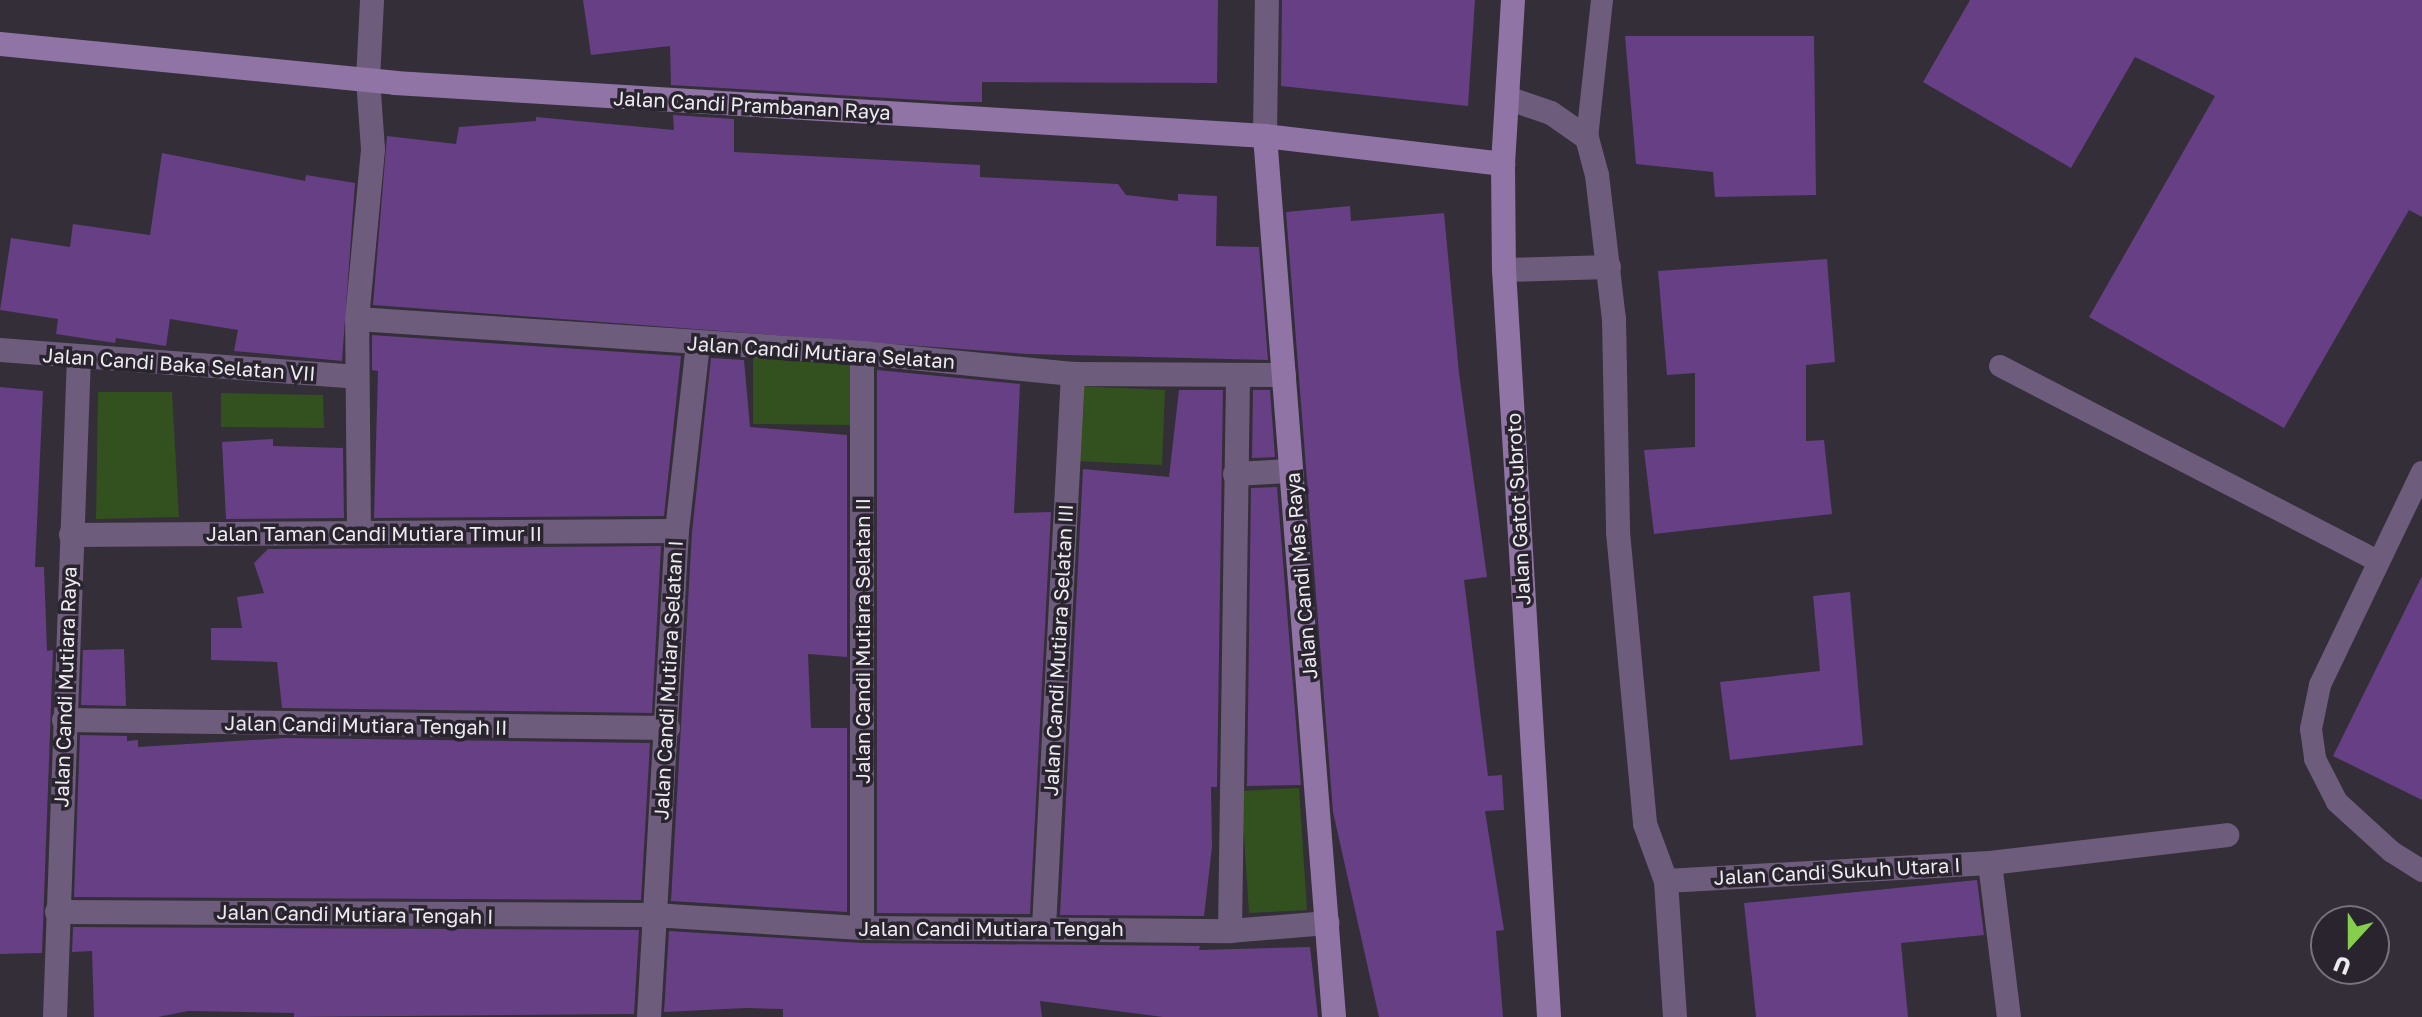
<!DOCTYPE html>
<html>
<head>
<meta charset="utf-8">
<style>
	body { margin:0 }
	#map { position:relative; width:2422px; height:1017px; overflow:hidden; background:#332e38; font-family:"Golos Text",sans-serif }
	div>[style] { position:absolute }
	.green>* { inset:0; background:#33501f }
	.building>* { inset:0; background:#673f84 }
	.lane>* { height:22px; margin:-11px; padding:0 11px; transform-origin:11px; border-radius:11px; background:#6e5c7c }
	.street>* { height:24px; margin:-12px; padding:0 12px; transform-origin:12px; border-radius:12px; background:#6e5c7c }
	.secondary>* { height:24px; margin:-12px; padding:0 12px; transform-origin:12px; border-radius:12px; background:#9074a5 }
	span { translate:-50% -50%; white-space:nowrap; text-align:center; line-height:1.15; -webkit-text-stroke:7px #29242e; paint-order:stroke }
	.street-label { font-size:20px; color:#edeaf1 }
	.north { position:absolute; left:2310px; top:905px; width:80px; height:80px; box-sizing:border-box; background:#29242e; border:2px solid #77737c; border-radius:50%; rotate:201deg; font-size:22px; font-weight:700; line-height:32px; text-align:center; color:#edeaf1 }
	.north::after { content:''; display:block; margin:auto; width:28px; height:36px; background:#85cf4c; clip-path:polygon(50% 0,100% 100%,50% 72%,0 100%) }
</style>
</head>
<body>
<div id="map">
	<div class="green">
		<i style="clip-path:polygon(753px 358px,852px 359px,852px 425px,753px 424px)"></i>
		<i style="clip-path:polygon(1077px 386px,1165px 390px,1162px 465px,1074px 461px)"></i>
		<i style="clip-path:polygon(98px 392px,172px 392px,179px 517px,96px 519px)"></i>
		<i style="clip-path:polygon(221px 393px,323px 395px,324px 428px,221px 427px)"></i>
		<i style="clip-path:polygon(1299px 788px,1307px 910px,1249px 913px,1241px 791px)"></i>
	</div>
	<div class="building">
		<i style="clip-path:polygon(583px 0,1218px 0,1217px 83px,982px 82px,982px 102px,954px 102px,671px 85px,670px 46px,591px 55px)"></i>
		<i style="clip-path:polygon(1282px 0,1475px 0,1468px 106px,1281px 86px)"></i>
		<i style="clip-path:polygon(1970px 0,2422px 0,2422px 217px,2409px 210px,2284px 428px,2089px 317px,2215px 96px,2135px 57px,2071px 168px,1923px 82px)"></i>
		<i style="clip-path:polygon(1625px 36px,1814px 36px,1816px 195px,1715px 197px,1713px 172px,1636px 164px)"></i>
		<i style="clip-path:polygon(673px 115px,734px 119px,734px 152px,980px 165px,980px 177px,1118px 184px,1126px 195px,1178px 201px,1178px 194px,1217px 196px,1216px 246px,1259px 247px,1268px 360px,1027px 354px,373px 305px,387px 136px,456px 144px,459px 127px,536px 121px,536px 117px,674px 130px)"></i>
		<i style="clip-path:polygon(162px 153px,305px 181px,306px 175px,355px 183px,342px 361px,234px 351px,238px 330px,170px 319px,166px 346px,116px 338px,115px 343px,56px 334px,58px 319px,0 310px,11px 238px,70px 247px,73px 224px,150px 235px)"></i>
		<i style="clip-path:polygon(1350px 206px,1351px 221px,1444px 213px,1459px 373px,1487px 577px,1464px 580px,1488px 776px,1502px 775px,1504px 810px,1485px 811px,1504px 930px,1496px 931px,1503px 1017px,1379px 1017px,1333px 812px,1286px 212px)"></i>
		<i style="clip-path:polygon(1827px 259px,1835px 362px,1806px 365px,1806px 441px,1824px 440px,1832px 514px,1654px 534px,1644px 450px,1695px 447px,1695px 373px,1667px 375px,1658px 271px)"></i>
		<i style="clip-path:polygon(372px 335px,681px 356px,664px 516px,374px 518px,378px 371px,372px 370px)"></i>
		<i style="clip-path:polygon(711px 358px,744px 360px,750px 427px,847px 435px,847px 657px,808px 654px,811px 728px,847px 728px,847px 912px,671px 901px,692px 532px)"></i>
		<i style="clip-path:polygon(877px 370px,1020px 384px,1014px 513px,1051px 512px,1030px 914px,877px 913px)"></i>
		<i style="clip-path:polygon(0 387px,43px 391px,35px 567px,44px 567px,47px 651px,53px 650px,42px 953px,0 954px)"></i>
		<i style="clip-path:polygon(1179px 390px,1223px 390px,1217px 787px,1211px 787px,1212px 847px,1204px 916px,1060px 915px,1083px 469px,1169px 477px)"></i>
		<i style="clip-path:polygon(1253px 390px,1270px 390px,1275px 457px,1252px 458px)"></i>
		<i style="clip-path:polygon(273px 439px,273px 446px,343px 448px,344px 518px,226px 519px,222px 442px)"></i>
		<i style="clip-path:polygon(1277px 487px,1301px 785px,1247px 786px,1251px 488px)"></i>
		<i style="clip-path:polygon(661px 546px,652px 713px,282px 708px,277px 662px,211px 660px,211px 628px,242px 628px,237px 597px,264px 593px,254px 563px,268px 549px)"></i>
		<i style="clip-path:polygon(2422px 576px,2422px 800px,2333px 756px)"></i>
		<i style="clip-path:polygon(1850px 592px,1863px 745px,1730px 760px,1720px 682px,1820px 671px,1813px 596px)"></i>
		<i style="clip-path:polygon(124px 649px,126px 706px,81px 705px,83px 650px)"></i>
		<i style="clip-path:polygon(80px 735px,127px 736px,127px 741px,138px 740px,138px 747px,285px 738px,650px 743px,641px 900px,74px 897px)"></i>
		<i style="clip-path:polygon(1977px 880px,1984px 935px,1901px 943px,1908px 1017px,1756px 1017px,1744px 903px)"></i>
		<i style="clip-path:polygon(73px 927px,639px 930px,634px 1014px,294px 1017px,294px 1013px,188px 1011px,158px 1017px,94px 1017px,92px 951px,72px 952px)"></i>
		<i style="clip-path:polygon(669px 931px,862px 943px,1200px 946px,1199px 950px,1310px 947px,1318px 1017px,1163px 1017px,1040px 1001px,1042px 1017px,783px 1017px,783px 1009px,746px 1008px,664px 1012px)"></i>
	</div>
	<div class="lane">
		<i style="left:1587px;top:138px;width:139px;rotate:-83.8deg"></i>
		<i style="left:2000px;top:366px;width:424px;rotate:27.3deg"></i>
		<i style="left:2422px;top:472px;width:236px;rotate:115.6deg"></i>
		<i style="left:2320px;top:685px;width:45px;rotate:101.6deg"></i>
		<i style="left:2311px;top:729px;width:30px;rotate:82deg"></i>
		<i style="left:2315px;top:759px;width:48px;rotate:62.9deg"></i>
		<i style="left:2337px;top:802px;width:74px;rotate:42.3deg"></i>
		<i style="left:2392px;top:852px;width:36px;rotate:32deg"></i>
	</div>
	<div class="street">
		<i style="left:1507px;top:98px;width:46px;rotate:18.8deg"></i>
		<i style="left:1551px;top:113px;width:44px;rotate:34.8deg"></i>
		<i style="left:1587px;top:138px;width:38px;rotate:75deg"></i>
		<i style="left:1597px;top:175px;width:145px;rotate:83.3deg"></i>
		<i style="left:1614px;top:319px;width:213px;rotate:88.9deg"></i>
		<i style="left:1618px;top:532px;width:293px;rotate:84.7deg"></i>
		<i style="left:1645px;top:824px;width:61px;rotate:69.8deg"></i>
		<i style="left:1265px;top:136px;width:136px;rotate:-89.2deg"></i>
		<i style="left:1504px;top:270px;width:105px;rotate:-1.6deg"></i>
		<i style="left:357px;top:319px;width:506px;rotate:3.85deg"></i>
		<i style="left:862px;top:353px;width:212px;rotate:5.7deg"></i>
		<i style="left:1073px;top:374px;width:211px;rotate:0.3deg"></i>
		<i style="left:0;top:350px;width:358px;rotate:4.3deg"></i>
		<i style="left:862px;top:353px;width:575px;rotate:90deg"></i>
		<i style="left:1235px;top:474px;width:56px;rotate:-3.1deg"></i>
		<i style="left:359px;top:533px;width:214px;rotate:-90.5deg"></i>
		<i style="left:357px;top:319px;width:171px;rotate:-84.6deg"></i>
		<i style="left:373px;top:149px;width:69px;rotate:-94.1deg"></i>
		<i style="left:368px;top:80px;width:80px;rotate:-87.1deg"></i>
		<i style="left:71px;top:535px;width:606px;rotate:-0.38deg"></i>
		<i style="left:64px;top:720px;width:604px;rotate:0.76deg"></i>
		<i style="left:1990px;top:863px;width:239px;rotate:-6.7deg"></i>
		<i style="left:57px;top:912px;width:596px;rotate:0.29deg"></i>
		<i style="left:653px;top:915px;width:209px;rotate:3.6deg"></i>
		<i style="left:862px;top:928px;width:368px;rotate:0.5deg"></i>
		<i style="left:1230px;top:931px;width:98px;rotate:-4.7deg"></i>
		<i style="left:1044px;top:927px;width:554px;rotate:-87deg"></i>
		<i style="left:1230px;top:931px;width:555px;rotate:-89.17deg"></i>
		<i style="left:55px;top:1017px;width:660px;rotate:-87.92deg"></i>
		<i style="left:649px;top:1017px;width:487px;rotate:-86.7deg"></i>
		<i style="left:677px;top:531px;width:189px;rotate:-83.6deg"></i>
		<i style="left:1675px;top:1017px;width:136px;rotate:-93.8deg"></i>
		<i style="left:1666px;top:881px;width:324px;rotate:-3.2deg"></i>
		<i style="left:1990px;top:863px;width:155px;rotate:83deg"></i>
	</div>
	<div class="secondary">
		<i style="left:1513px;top:0;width:164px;rotate:93.5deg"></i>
		<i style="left:1503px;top:164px;width:106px;rotate:89.5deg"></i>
		<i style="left:1504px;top:270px;width:748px;rotate:86.55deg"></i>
		<i style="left:0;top:44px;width:397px;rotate:5.6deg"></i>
		<i style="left:395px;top:83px;width:872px;rotate:3.49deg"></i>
		<i style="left:1265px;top:136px;width:240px;rotate:6.7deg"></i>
		<i style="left:1265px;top:136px;width:884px;rotate:85.52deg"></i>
	</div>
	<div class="street-label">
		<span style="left:752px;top:105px;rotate:3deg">Jalan Candi Prambanan Raya</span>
		<span style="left:821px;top:352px;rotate:4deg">Jalan Candi Mutiara Selatan</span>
		<span style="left:179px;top:364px;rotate:4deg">Jalan Candi Baka Selatan VII</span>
		<span style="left:1518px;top:509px;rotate:-93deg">Jalan Gatot Subroto</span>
		<span style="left:374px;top:533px">Jalan Taman Candi Mutiara Timur II</span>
		<span style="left:1301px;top:576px;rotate:-95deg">Jalan Candi Mas Raya</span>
		<span style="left:862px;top:641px;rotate:-90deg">Jalan Candi Mutiara Selatan II</span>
		<span style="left:1058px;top:650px;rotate:-87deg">Jalan Candi Mutiara Selatan III</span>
		<span style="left:668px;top:680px;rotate:-87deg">Jalan Candi Mutiara Selatan I</span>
		<span style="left:65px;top:687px;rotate:-88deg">Jalan Candi Mutiara Raya</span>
		<span style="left:366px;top:725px;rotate:1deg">Jalan Candi Mutiara Tengah II</span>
		<span style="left:1837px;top:871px;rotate:-3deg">Jalan Candi Sukuh Utara I</span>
		<span style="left:355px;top:914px;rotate:1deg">Jalan Candi Mutiara Tengah I</span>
		<span style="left:991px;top:928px">Jalan Candi Mutiara Tengah</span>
	</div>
	<div class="north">U</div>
</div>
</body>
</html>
